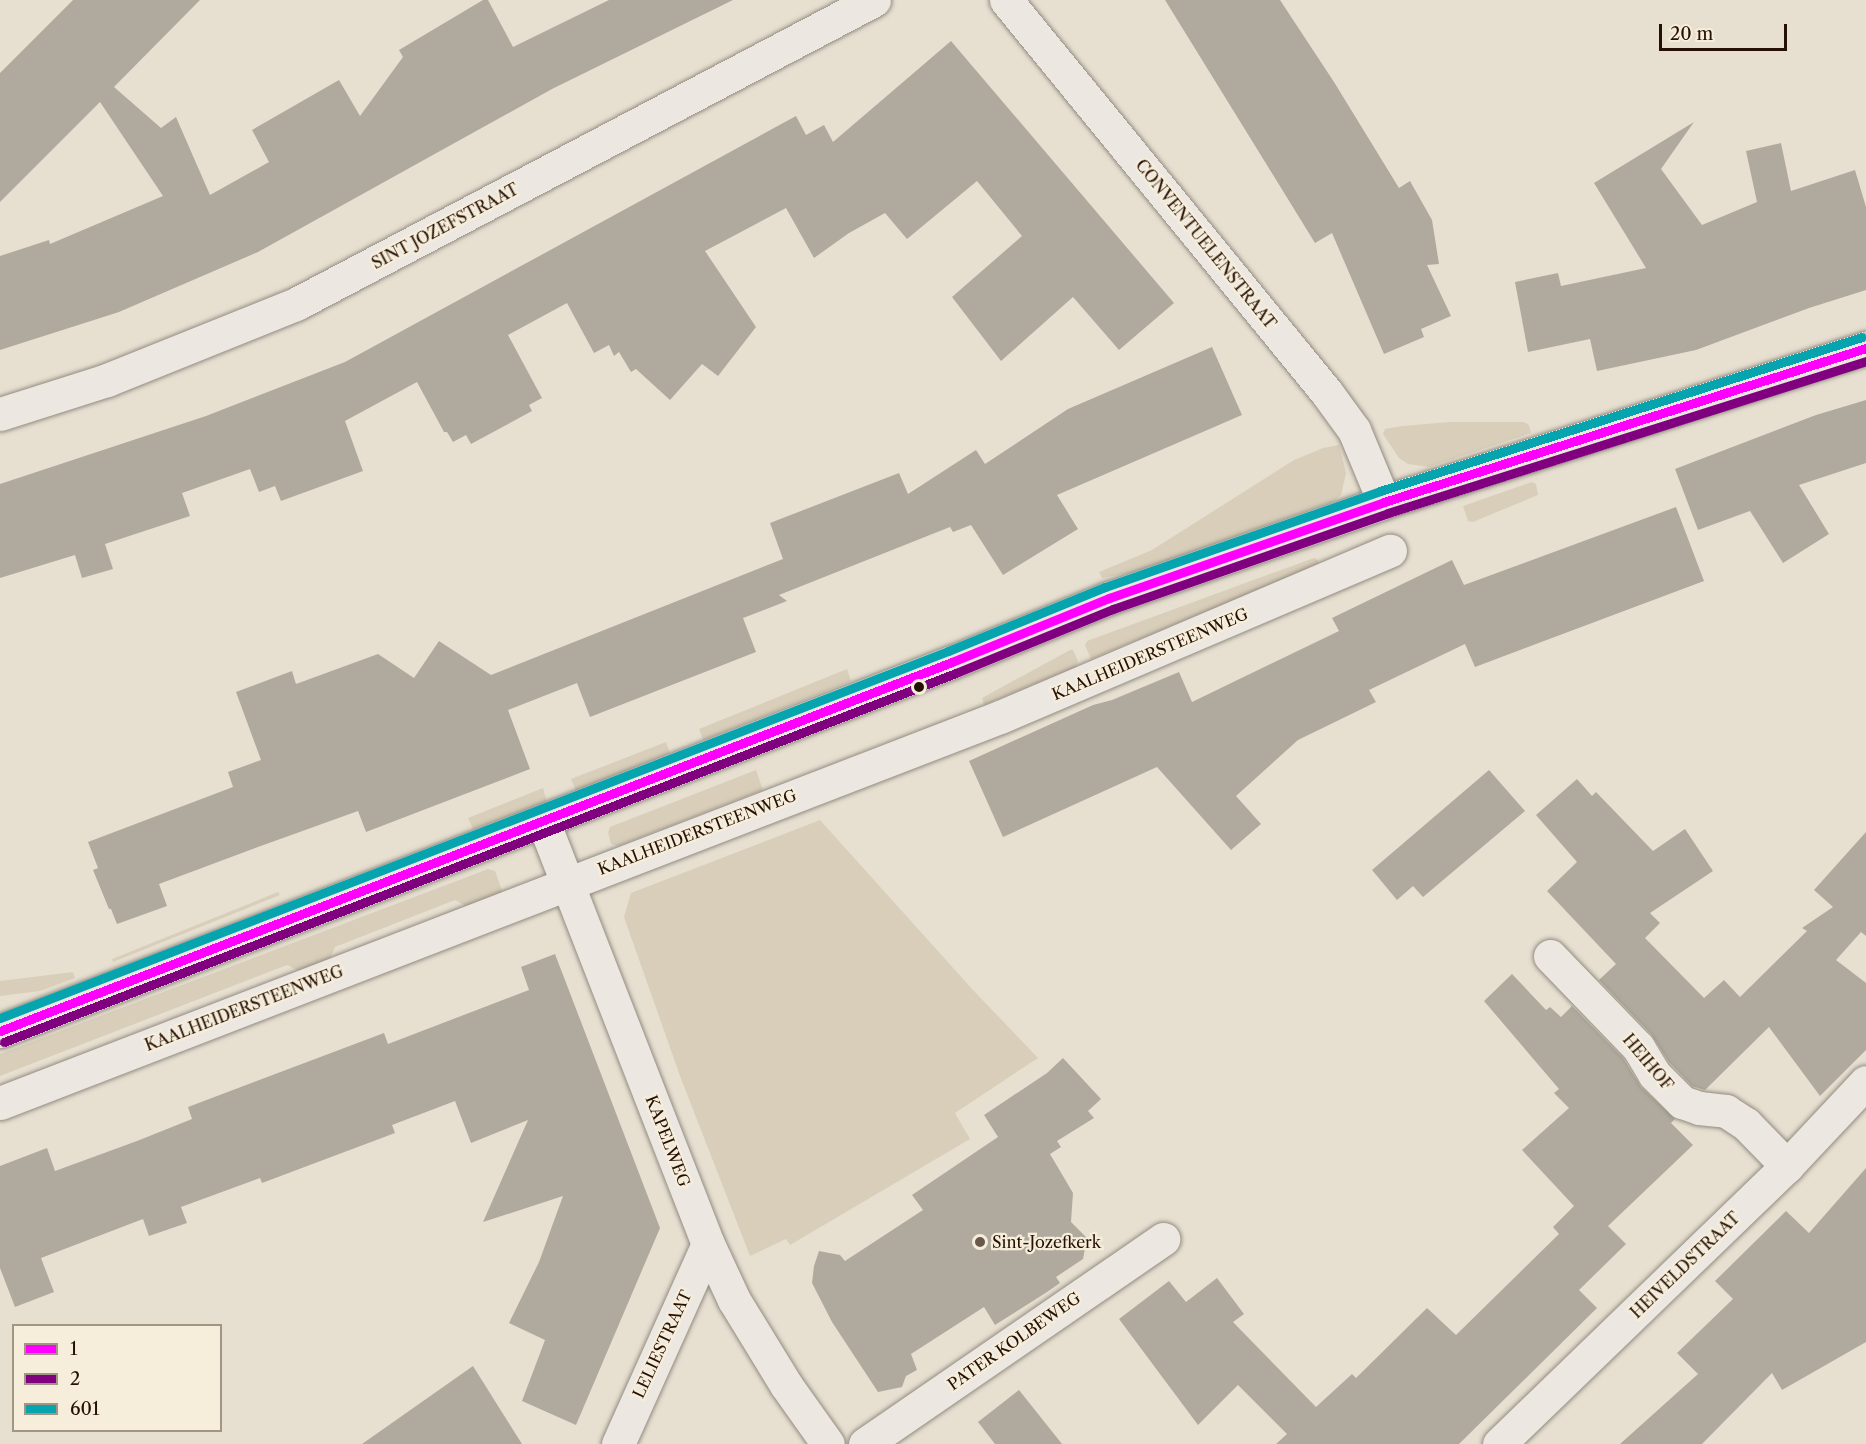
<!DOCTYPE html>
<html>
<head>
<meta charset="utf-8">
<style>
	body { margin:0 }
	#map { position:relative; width:1866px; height:1444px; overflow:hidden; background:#e7e0d1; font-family:"Libre Caslon Text",serif }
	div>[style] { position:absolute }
	.green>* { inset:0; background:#d9ceb9 }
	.building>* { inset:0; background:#b0aa9e }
	.roads { filter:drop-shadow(0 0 2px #928b81) drop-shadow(0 0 2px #928b81) }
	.street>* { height:33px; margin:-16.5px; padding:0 16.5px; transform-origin:16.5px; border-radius:16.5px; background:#ece8e1 }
	.secondary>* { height:33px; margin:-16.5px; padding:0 16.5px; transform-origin:16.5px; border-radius:16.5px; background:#ece8e1 }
	.bus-1>* { height:9px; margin:-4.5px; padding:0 4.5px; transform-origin:4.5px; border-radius:4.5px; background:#f0f }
	.bus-2>* { height:9px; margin:-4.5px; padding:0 4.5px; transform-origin:4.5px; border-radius:4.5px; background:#800080 }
	.bus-3>* { height:9px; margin:-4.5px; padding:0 4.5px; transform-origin:4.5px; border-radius:4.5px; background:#06a4af }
	.dots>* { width:16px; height:16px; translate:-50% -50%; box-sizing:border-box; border:3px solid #f6eddb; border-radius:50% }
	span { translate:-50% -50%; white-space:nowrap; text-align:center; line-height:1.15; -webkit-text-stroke:4.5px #f6eddb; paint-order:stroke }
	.street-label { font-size:16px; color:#251104 }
	.poi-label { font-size:16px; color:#251104 }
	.left { translate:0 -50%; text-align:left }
	.legend { position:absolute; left:12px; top:1324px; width:210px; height:108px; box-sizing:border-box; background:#f6eddb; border:2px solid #a29585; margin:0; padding:8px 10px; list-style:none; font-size:18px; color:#251104 }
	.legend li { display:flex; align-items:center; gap:12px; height:30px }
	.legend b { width:30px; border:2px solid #a29585 }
	.scale { position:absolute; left:1659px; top:24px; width:128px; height:27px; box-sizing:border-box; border:3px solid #251104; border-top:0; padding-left:8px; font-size:18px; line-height:21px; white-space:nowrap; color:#251104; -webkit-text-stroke:4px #f6eddb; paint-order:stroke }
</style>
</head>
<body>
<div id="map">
	<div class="green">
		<i style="clip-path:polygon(1450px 422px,1524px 422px,1529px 425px,1531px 433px,1429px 467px,1408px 464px,1399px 458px,1383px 434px,1385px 429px,1402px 426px)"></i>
		<i style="clip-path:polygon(1339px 445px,1346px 473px,1341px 495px,1334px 501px,1135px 572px,1102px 578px,1099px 572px,1152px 550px,1294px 460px,1323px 448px)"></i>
		<i style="clip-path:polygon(1532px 482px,1536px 484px,1538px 495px,1473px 522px,1468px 521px,1463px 506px)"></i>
		<i style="clip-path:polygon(1314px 558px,1318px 560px,1319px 565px,1091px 659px,1085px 645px,1087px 641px)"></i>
		<i style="clip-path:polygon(1070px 650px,1073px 650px,1078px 661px,1076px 667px,984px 705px,982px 698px)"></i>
		<i style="clip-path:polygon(847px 669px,851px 681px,703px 740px,699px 729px)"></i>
		<i style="clip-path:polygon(666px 742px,670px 753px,576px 791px,571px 779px)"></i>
		<i style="clip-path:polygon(756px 770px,763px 790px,618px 846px,611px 844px,608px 832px,610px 827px)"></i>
		<i style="clip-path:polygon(543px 788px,547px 802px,473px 829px,468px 818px)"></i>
		<i style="clip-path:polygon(820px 820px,973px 990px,1038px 1058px,955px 1113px,970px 1139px,790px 1245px,786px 1239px,750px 1256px,680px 1076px,624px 917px,631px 893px)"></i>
		<i style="clip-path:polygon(488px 869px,495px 871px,504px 896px,475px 911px,455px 900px,335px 947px,326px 968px,308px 975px,287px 965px,0 1076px,0 1054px)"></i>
		<i style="clip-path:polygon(278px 892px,280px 895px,113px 962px,112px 959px)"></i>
		<i style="clip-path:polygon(73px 972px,75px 978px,40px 991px,0 996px,0 981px)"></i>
	</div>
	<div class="building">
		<i style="clip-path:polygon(73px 0,200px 0,114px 87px,161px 128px,176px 117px,210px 195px,269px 162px,252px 130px,339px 80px,360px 116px,403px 57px,399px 50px,483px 0,488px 0,513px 47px,609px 0,733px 0,552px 89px,258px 252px,119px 312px,0 350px,0 256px,49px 240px,50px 244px,163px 196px,100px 102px,0 202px,0 73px)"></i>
		<i style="clip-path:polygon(1165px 0,1280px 0,1334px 82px,1399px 188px,1410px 181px,1432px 220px,1439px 264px,1427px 265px,1451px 316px,1421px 329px,1424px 337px,1384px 354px,1332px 233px,1315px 243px)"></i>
		<i style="clip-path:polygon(951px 41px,1174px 303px,1119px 350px,1073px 297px,1001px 361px,952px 297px,1022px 236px,977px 181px,907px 239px,885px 213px,849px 233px,814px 258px,786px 208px,705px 251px,756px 327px,718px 376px,702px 364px,670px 400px,636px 369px,631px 372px,619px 352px,614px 356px,609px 345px,594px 353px,567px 303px,508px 335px,542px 398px,529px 405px,532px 411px,471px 444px,466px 435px,453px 442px,447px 432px,444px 432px,417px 382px,345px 421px,363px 471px,281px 501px,275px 486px,259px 492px,250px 469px,182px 493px,190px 516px,105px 544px,113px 569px,82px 578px,75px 555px,0 578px,0 484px,206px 416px,345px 362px,796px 116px,806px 135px,824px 125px,833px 142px)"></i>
		<i style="clip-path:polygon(1694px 122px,1661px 169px,1702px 225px,1757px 202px,1746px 151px,1781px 143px,1791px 191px,1855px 170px,1866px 207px,1866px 290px,1809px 308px,1696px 350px,1597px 371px,1590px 339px,1528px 352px,1515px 282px,1558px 273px,1561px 286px,1646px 268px,1594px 183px)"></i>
		<i style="clip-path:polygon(1212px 347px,1242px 415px,1057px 495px,1078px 529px,1003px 575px,971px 525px,953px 532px,950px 527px,779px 595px,787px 601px,743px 618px,756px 652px,590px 717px,577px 683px,508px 710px,530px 769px,366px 832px,358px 811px,258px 847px,159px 884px,167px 906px,117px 924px,111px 909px,109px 909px,93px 870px,98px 868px,88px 842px,233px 787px,228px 772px,261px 760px,236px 692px,292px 671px,296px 684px,378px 654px,414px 678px,439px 641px,491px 675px,783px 559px,770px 523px,899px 473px,908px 494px,976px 450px,985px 464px,1068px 409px)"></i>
		<i style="clip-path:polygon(1866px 400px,1866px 463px,1799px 485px,1829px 534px,1783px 563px,1750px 511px,1698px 530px,1675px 469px,1816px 415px)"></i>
		<i style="clip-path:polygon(1676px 507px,1704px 581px,1475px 667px,1465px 644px,1369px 690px,1376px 702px,1298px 740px,1236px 796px,1261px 824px,1231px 850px,1157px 767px,1003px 837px,969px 761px,1093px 705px,1112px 700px,1179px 672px,1192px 702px,1339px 631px,1332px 618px,1452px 560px,1464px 585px)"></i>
		<i style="clip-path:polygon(1489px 770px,1525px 811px,1423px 897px,1413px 886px,1397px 900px,1372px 870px)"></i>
		<i style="clip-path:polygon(1577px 779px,1592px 796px,1596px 792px,1653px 851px,1685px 829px,1713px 871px,1650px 913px,1660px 923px,1645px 938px,1704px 998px,1724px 980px,1740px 997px,1807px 931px,1802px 928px,1833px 907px,1814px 890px,1866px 832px,1866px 936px,1861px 932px,1836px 960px,1866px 983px,1866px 1050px,1820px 1096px,1769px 1027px,1705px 1090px,1692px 1086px,1669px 1062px,1651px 1034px,1599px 980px,1616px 964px,1547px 891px,1577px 862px,1536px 815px)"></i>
		<i style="clip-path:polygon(555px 954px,660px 1228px,576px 1425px,522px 1401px,545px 1340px,509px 1323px,539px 1262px,563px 1196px,483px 1222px,528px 1120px,471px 1143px,455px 1101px,392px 1125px,395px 1133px,262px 1183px,260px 1178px,181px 1207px,187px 1223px,149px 1236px,143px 1219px,41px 1258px,54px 1292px,15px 1307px,0 1268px,0 1166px,47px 1148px,55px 1171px,137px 1141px,192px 1119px,188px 1107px,384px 1033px,388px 1044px,529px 990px,521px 967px)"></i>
		<i style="clip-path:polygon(1512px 974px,1546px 1010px,1550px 1007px,1561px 1017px,1572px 1006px,1623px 1058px,1641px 1087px,1675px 1119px,1671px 1123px,1693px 1145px,1608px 1226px,1626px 1244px,1579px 1290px,1597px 1308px,1459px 1444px,1276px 1444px,1287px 1434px,1238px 1385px,1198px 1425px,1119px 1319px,1169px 1281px,1186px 1302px,1217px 1278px,1244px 1314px,1233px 1322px,1316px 1407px,1352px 1374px,1356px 1378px,1427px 1308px,1456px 1335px,1559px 1234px,1553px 1227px,1574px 1206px,1522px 1150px,1569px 1108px,1554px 1093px,1559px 1089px,1484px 1001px)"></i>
		<i style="clip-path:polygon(1063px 1058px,1101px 1099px,1088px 1111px,1094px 1118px,1057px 1141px,1061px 1147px,1050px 1154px,1073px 1193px,1071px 1222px,1087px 1238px,1083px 1259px,1056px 1277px,1060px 1283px,1047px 1292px,995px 1325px,984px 1307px,911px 1354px,917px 1370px,906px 1376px,902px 1387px,878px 1392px,832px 1322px,812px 1283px,814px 1266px,819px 1251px,840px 1255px,845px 1261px,923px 1210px,912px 1195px,998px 1137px,984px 1115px,1047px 1073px)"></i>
		<i style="clip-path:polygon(1866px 1168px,1866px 1342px,1782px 1390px,1772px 1373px,1702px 1444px,1620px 1444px,1698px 1374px,1677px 1353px,1733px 1299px,1715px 1281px,1786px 1211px,1809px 1233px)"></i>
		<i style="clip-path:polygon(473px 1366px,522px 1444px,362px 1444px)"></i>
		<i style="clip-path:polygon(1019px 1390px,1062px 1444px,995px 1444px,978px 1422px)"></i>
	</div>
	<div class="roads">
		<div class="street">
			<i style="left:1006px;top:0;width:507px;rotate:50.76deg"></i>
			<i style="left:1327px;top:393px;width:46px;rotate:53.9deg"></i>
			<i style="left:1354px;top:430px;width:78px;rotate:67.4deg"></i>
			<i style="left:0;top:414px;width:112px;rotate:-17.6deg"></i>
			<i style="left:107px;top:380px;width:204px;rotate:-21.9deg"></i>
			<i style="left:296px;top:304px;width:653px;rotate:-27.74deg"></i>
			<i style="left:543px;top:821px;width:454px;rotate:68.7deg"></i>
			<i style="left:708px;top:1244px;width:62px;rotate:65.1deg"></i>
			<i style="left:734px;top:1300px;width:100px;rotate:58.5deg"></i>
			<i style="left:786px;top:1385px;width:72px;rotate:54.6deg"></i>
			<i style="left:1550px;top:956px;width:127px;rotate:46deg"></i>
			<i style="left:1638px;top:1047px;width:31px;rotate:59deg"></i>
			<i style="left:1654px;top:1074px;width:40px;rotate:45deg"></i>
			<i style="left:1682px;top:1102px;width:18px;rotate:19deg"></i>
			<i style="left:1699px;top:1108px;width:27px;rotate:6deg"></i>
			<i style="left:1726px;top:1111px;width:24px;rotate:33deg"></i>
			<i style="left:1746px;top:1124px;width:59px;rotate:45.7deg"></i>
			<i style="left:0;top:1103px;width:1072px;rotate:-21.11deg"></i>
			<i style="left:1000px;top:717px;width:424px;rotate:-23.1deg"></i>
			<i style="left:618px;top:1444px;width:219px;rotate:-65.8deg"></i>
			<i style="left:865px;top:1444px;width:362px;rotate:-34.5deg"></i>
			<i style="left:1499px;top:1444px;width:400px;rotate:-44deg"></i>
			<i style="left:1787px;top:1166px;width:115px;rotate:-46.8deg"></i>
		</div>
		<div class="secondary">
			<i style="left:0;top:1031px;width:1021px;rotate:-21.19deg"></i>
			<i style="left:952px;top:662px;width:170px;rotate:-22.2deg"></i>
			<i style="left:1109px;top:598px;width:291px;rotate:-19.2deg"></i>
			<i style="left:1384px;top:502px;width:506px;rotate:-17.72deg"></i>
		</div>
	</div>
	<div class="bus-1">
		<i style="left:0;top:1031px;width:1021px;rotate:-21.19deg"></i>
		<i style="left:952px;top:662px;width:170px;rotate:-22.2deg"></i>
		<i style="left:1109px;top:598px;width:291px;rotate:-19.2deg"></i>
		<i style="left:1384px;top:502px;width:506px;rotate:-17.72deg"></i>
	</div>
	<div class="bus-2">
		<i style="left:4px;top:1042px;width:1021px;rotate:-21.19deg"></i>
		<i style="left:956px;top:673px;width:170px;rotate:-22.2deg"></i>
		<i style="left:1113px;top:609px;width:291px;rotate:-19.2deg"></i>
		<i style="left:1388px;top:513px;width:502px;rotate:-17.64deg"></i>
	</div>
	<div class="bus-3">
		<i style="left:0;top:1018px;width:1017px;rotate:-21.16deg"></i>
		<i style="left:948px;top:651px;width:170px;rotate:-22.2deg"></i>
		<i style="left:1105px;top:587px;width:291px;rotate:-19.2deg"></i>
		<i style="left:1380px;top:491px;width:506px;rotate:-17.72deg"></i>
	</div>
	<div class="dots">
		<i style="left:919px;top:687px;background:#251104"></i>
		<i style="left:980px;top:1242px;background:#69594c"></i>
	</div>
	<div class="street-label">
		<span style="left:445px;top:226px;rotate:-28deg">SINT JOZEFSTRAAT</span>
		<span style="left:1206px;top:244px;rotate:51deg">CONVENTUELENSTRAAT</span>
		<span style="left:1150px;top:654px;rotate:-23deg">KAALHEIDERSTEENWEG</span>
		<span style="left:697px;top:832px;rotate:-21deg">KAALHEIDERSTEENWEG</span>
		<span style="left:244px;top:1008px;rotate:-21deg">KAALHEIDERSTEENWEG</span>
		<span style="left:1648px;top:1062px;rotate:50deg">HEIHOF</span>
		<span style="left:668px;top:1141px;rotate:69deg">KAPELWEG</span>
		<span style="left:1685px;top:1265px;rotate:-44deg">HEIVELDSTRAAT</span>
		<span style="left:1014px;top:1341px;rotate:-35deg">PATER KOLBEWEG</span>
		<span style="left:662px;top:1344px;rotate:-65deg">LELIESTRAAT</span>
	</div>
	<div class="poi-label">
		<span class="left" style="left:992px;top:1242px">Sint-Jozefkerk</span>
	</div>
	<ul class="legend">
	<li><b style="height:8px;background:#f0f"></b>1</li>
	<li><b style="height:8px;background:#800080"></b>2</li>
	<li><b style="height:8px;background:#06a4af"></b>601</li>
	</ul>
	<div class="scale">20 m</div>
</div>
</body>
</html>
